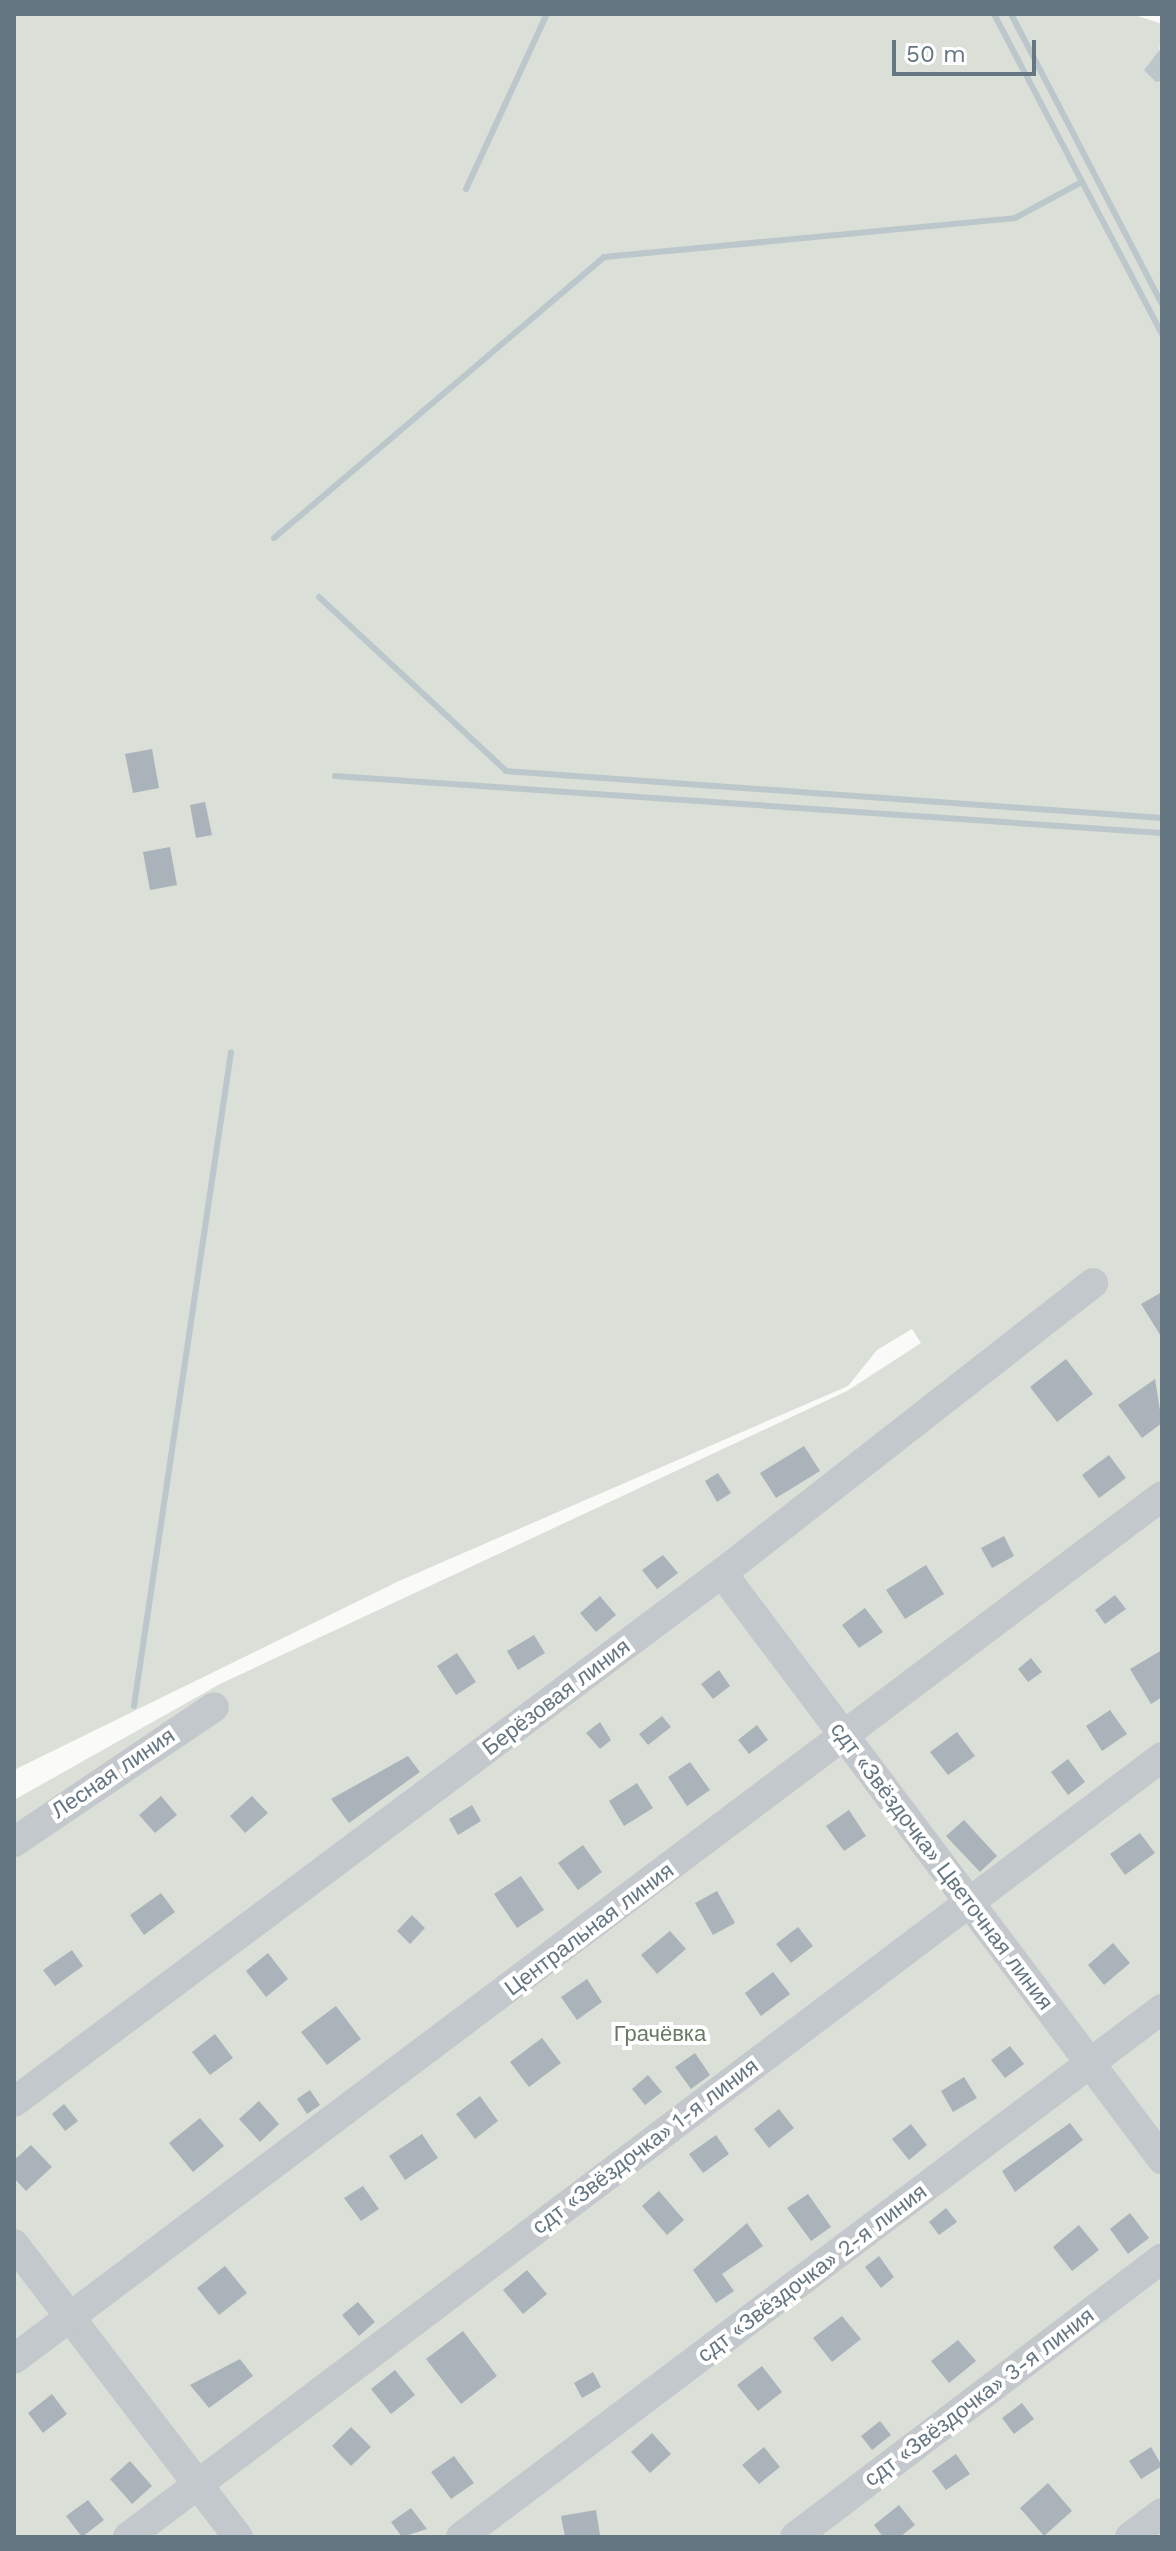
<!DOCTYPE html>
<html>
<head>
<meta charset="utf-8">
<style>
	body { margin:0 }
	#map { position:relative; width:1176px; height:2551px; overflow:hidden; background:#fafaf8; font-family:"Work Sans",sans-serif }
	div>[style] { position:absolute }
	.green>* { inset:0; background:#dadfd7 }
	.water>* { inset:0; background:#bbc7cb }
	.stream>* { height:6px; margin:-3px; padding:0 3px; transform-origin:3px; border-radius:3px; background:#bbc7cb }
	.building>* { inset:0; background:#aab3b9 }
	.minor>* { height:30px; margin:-15px; padding:0 15px; transform-origin:15px; border-radius:15px; background:#c3c8cc }
	span { translate:-50% -50%; white-space:nowrap; text-align:center; line-height:1.15; -webkit-text-stroke:8px #fff; paint-order:stroke }
	.street-label { font-size:22px; color:#657683 }
	.park-label { font-size:22px; color:#687a64 }
	.frame { position:absolute; inset:0; border:16px solid #657683; pointer-events:none }
	.scale { position:absolute; left:892px; top:40px; width:144px; height:36px; box-sizing:border-box; border:4px solid #657683; border-top:0; padding-left:10px; font-size:24px; line-height:28px; white-space:nowrap; color:#657683; -webkit-text-stroke:6px #fff; paint-order:stroke }
</style>
</head>
<body>
<div id="map">
	<div class="green">
		<i style="clip-path:polygon(14px 14px,1132px 14px,1162px 24px,1156px 82px,1162px 81px,1162px 2537px,14px 2537px,14px 1800px,220px 1684px,847px 1391px,921px 1343px,912px 1329px,877px 1350px,848px 1386px,399px 1581px,14px 1770px)"></i>
	</div>
	<div class="water">
		<i style="clip-path:polygon(1162px 47px,1162px 81px,1156px 82px,1144px 70px)"></i>
	</div>
	<div class="stream">
		<i style="left:994px;top:14px;width:361px;rotate:62.3deg"></i>
		<i style="left:1011px;top:14px;width:327px;rotate:62.5deg"></i>
		<i style="left:466px;top:189px;width:193px;rotate:-65.2deg"></i>
		<i style="left:274px;top:538px;width:433px;rotate:-40.4deg"></i>
		<i style="left:604px;top:257px;width:413px;rotate:-5.4deg"></i>
		<i style="left:1015px;top:218px;width:74px;rotate:-28.3deg"></i>
		<i style="left:319px;top:597px;width:255px;rotate:42.9deg"></i>
		<i style="left:506px;top:771px;width:658px;rotate:4.1deg"></i>
		<i style="left:335px;top:776px;width:829px;rotate:3.94deg"></i>
		<i style="left:134px;top:1706px;width:661px;rotate:-81.56deg"></i>
	</div>
	<div class="building">
		<i style="clip-path:polygon(152px 749px,159px 788px,133px 793px,125px 754px)"></i>
		<i style="clip-path:polygon(205px 802px,212px 835px,196px 838px,190px 805px)"></i>
		<i style="clip-path:polygon(170px 847px,177px 885px,150px 890px,143px 852px)"></i>
		<i style="clip-path:polygon(1162px 1292px,1162px 1338px,1141px 1304px)"></i>
		<i style="clip-path:polygon(1066px 1359px,1093px 1394px,1057px 1422px,1030px 1387px)"></i>
		<i style="clip-path:polygon(1155px 1379px,1162px 1423px,1142px 1438px,1118px 1405px)"></i>
		<i style="clip-path:polygon(804px 1446px,820px 1471px,776px 1498px,760px 1473px)"></i>
		<i style="clip-path:polygon(1109px 1455px,1126px 1478px,1099px 1498px,1082px 1475px)"></i>
		<i style="clip-path:polygon(718px 1473px,731px 1493px,717px 1502px,705px 1481px)"></i>
		<i style="clip-path:polygon(1004px 1536px,1014px 1556px,992px 1568px,981px 1548px)"></i>
		<i style="clip-path:polygon(663px 1555px,678px 1573px,657px 1589px,642px 1570px)"></i>
		<i style="clip-path:polygon(926px 1565px,944px 1594px,905px 1619px,886px 1590px)"></i>
		<i style="clip-path:polygon(1115px 1595px,1126px 1609px,1105px 1624px,1095px 1610px)"></i>
		<i style="clip-path:polygon(600px 1596px,616px 1615px,596px 1632px,580px 1613px)"></i>
		<i style="clip-path:polygon(865px 1608px,883px 1632px,859px 1648px,842px 1625px)"></i>
		<i style="clip-path:polygon(534px 1635px,545px 1653px,518px 1670px,507px 1651px)"></i>
		<i style="clip-path:polygon(1162px 1650px,1162px 1697px,1151px 1704px,1130px 1669px)"></i>
		<i style="clip-path:polygon(457px 1653px,476px 1682px,456px 1695px,437px 1666px)"></i>
		<i style="clip-path:polygon(1031px 1658px,1042px 1672px,1028px 1682px,1018px 1669px)"></i>
		<i style="clip-path:polygon(719px 1670px,730px 1686px,713px 1699px,701px 1684px)"></i>
		<i style="clip-path:polygon(1110px 1710px,1127px 1734px,1102px 1751px,1086px 1726px)"></i>
		<i style="clip-path:polygon(662px 1716px,671px 1727px,648px 1745px,639px 1734px)"></i>
		<i style="clip-path:polygon(600px 1722px,611px 1740px,600px 1749px,586px 1733px)"></i>
		<i style="clip-path:polygon(757px 1725px,768px 1740px,749px 1754px,738px 1740px)"></i>
		<i style="clip-path:polygon(957px 1732px,975px 1756px,948px 1775px,930px 1752px)"></i>
		<i style="clip-path:polygon(408px 1756px,420px 1772px,349px 1823px,331px 1799px)"></i>
		<i style="clip-path:polygon(1068px 1759px,1085px 1782px,1068px 1795px,1051px 1772px)"></i>
		<i style="clip-path:polygon(690px 1762px,710px 1790px,687px 1806px,668px 1777px)"></i>
		<i style="clip-path:polygon(637px 1783px,653px 1808px,624px 1826px,609px 1801px)"></i>
		<i style="clip-path:polygon(161px 1796px,177px 1815px,155px 1833px,139px 1815px)"></i>
		<i style="clip-path:polygon(252px 1796px,268px 1813px,245px 1833px,230px 1816px)"></i>
		<i style="clip-path:polygon(472px 1805px,481px 1821px,458px 1835px,449px 1819px)"></i>
		<i style="clip-path:polygon(849px 1810px,866px 1836px,844px 1851px,826px 1826px)"></i>
		<i style="clip-path:polygon(964px 1820px,997px 1856px,980px 1872px,946px 1836px)"></i>
		<i style="clip-path:polygon(1140px 1833px,1155px 1853px,1125px 1875px,1110px 1854px)"></i>
		<i style="clip-path:polygon(583px 1845px,602px 1872px,578px 1890px,558px 1863px)"></i>
		<i style="clip-path:polygon(521px 1876px,544px 1910px,517px 1928px,494px 1894px)"></i>
		<i style="clip-path:polygon(717px 1891px,735px 1923px,713px 1935px,695px 1903px)"></i>
		<i style="clip-path:polygon(161px 1893px,175px 1912px,144px 1935px,130px 1915px)"></i>
		<i style="clip-path:polygon(412px 1915px,425px 1928px,410px 1944px,397px 1931px)"></i>
		<i style="clip-path:polygon(798px 1927px,813px 1946px,791px 1963px,776px 1944px)"></i>
		<i style="clip-path:polygon(670px 1931px,686px 1949px,657px 1974px,641px 1955px)"></i>
		<i style="clip-path:polygon(1113px 1943px,1130px 1963px,1104px 1985px,1088px 1965px)"></i>
		<i style="clip-path:polygon(72px 1950px,83px 1966px,55px 1986px,43px 1970px)"></i>
		<i style="clip-path:polygon(268px 1953px,288px 1979px,266px 1997px,246px 1971px)"></i>
		<i style="clip-path:polygon(773px 1972px,790px 1994px,761px 2016px,745px 1993px)"></i>
		<i style="clip-path:polygon(587px 1979px,602px 2002px,577px 2020px,561px 1997px)"></i>
		<i style="clip-path:polygon(336px 2006px,361px 2039px,327px 2065px,301px 2032px)"></i>
		<i style="clip-path:polygon(215px 2034px,233px 2058px,210px 2075px,192px 2052px)"></i>
		<i style="clip-path:polygon(542px 2038px,561px 2063px,529px 2087px,510px 2062px)"></i>
		<i style="clip-path:polygon(1010px 2046px,1024px 2064px,1005px 2078px,991px 2060px)"></i>
		<i style="clip-path:polygon(695px 2053px,710px 2075px,691px 2089px,675px 2067px)"></i>
		<i style="clip-path:polygon(648px 2075px,662px 2092px,645px 2105px,632px 2089px)"></i>
		<i style="clip-path:polygon(964px 2077px,977px 2098px,953px 2112px,941px 2091px)"></i>
		<i style="clip-path:polygon(310px 2090px,320px 2105px,307px 2114px,297px 2099px)"></i>
		<i style="clip-path:polygon(480px 2096px,498px 2121px,475px 2139px,456px 2114px)"></i>
		<i style="clip-path:polygon(259px 2101px,279px 2124px,260px 2142px,239px 2119px)"></i>
		<i style="clip-path:polygon(64px 2104px,78px 2121px,65px 2131px,52px 2114px)"></i>
		<i style="clip-path:polygon(779px 2109px,794px 2128px,769px 2148px,754px 2129px)"></i>
		<i style="clip-path:polygon(200px 2118px,224px 2146px,193px 2172px,169px 2143px)"></i>
		<i style="clip-path:polygon(1070px 2123px,1083px 2140px,1015px 2192px,1002px 2171px)"></i>
		<i style="clip-path:polygon(911px 2124px,927px 2145px,909px 2160px,892px 2139px)"></i>
		<i style="clip-path:polygon(422px 2134px,438px 2158px,405px 2180px,389px 2156px)"></i>
		<i style="clip-path:polygon(716px 2135px,729px 2154px,703px 2173px,689px 2154px)"></i>
		<i style="clip-path:polygon(31px 2145px,52px 2167px,26px 2191px,14px 2178px,14px 2160px)"></i>
		<i style="clip-path:polygon(363px 2186px,379px 2209px,361px 2221px,344px 2198px)"></i>
		<i style="clip-path:polygon(659px 2191px,684px 2220px,667px 2235px,642px 2206px)"></i>
		<i style="clip-path:polygon(808px 2194px,831px 2227px,811px 2241px,787px 2208px)"></i>
		<i style="clip-path:polygon(946px 2208px,957px 2222px,939px 2235px,929px 2222px)"></i>
		<i style="clip-path:polygon(1130px 2213px,1149px 2238px,1128px 2254px,1110px 2229px)"></i>
		<i style="clip-path:polygon(747px 2223px,763px 2246px,722px 2274px,734px 2291px,716px 2303px,693px 2270px)"></i>
		<i style="clip-path:polygon(1079px 2225px,1099px 2250px,1072px 2271px,1053px 2247px)"></i>
		<i style="clip-path:polygon(879px 2256px,894px 2277px,881px 2288px,865px 2267px)"></i>
		<i style="clip-path:polygon(225px 2266px,247px 2293px,219px 2315px,197px 2288px)"></i>
		<i style="clip-path:polygon(527px 2270px,547px 2294px,523px 2314px,503px 2290px)"></i>
		<i style="clip-path:polygon(358px 2302px,375px 2322px,359px 2336px,342px 2315px)"></i>
		<i style="clip-path:polygon(842px 2316px,861px 2339px,832px 2362px,813px 2338px)"></i>
		<i style="clip-path:polygon(463px 2331px,497px 2376px,461px 2404px,426px 2359px)"></i>
		<i style="clip-path:polygon(958px 2340px,976px 2361px,949px 2383px,931px 2361px)"></i>
		<i style="clip-path:polygon(240px 2359px,253px 2376px,209px 2408px,190px 2385px)"></i>
		<i style="clip-path:polygon(762px 2366px,782px 2392px,758px 2411px,737px 2385px)"></i>
		<i style="clip-path:polygon(395px 2370px,415px 2395px,391px 2414px,371px 2389px)"></i>
		<i style="clip-path:polygon(593px 2372px,601px 2387px,582px 2398px,574px 2383px)"></i>
		<i style="clip-path:polygon(52px 2394px,67px 2414px,43px 2433px,28px 2413px)"></i>
		<i style="clip-path:polygon(1022px 2403px,1034px 2419px,1014px 2434px,1002px 2418px)"></i>
		<i style="clip-path:polygon(880px 2421px,891px 2435px,872px 2450px,861px 2436px)"></i>
		<i style="clip-path:polygon(351px 2427px,371px 2447px,351px 2466px,332px 2446px)"></i>
		<i style="clip-path:polygon(652px 2433px,671px 2454px,650px 2473px,631px 2452px)"></i>
		<i style="clip-path:polygon(764px 2447px,780px 2467px,759px 2484px,742px 2465px)"></i>
		<i style="clip-path:polygon(1151px 2447px,1162px 2466px,1141px 2479px,1129px 2461px)"></i>
		<i style="clip-path:polygon(956px 2454px,970px 2474px,946px 2490px,932px 2471px)"></i>
		<i style="clip-path:polygon(454px 2456px,474px 2483px,451px 2499px,431px 2472px)"></i>
		<i style="clip-path:polygon(130px 2461px,152px 2486px,132px 2504px,110px 2479px)"></i>
		<i style="clip-path:polygon(1048px 2483px,1072px 2511px,1044px 2536px,1020px 2508px)"></i>
		<i style="clip-path:polygon(88px 2500px,104px 2520px,82px 2537px,66px 2516px)"></i>
		<i style="clip-path:polygon(899px 2505px,915px 2525px,900px 2537px,883px 2537px,874px 2525px)"></i>
		<i style="clip-path:polygon(411px 2508px,427px 2529px,402px 2537px,391px 2522px)"></i>
		<i style="clip-path:polygon(596px 2510px,600px 2535px,565px 2537px,561px 2516px)"></i>
	</div>
	<div class="minor">
		<i style="left:722px;top:1573px;width:733px;rotate:53.1deg"></i>
		<i style="left:14px;top:1842px;width:241px;rotate:-34deg"></i>
		<i style="left:14px;top:2102px;width:884px;rotate:-36.77deg"></i>
		<i style="left:722px;top:1573px;width:471px;rotate:-38deg"></i>
		<i style="left:14px;top:2244px;width:369px;rotate:52.6deg"></i>
		<i style="left:14px;top:2359px;width:1436px;rotate:-36.93deg"></i>
		<i style="left:128px;top:2537px;width:1295px;rotate:-37.03deg"></i>
		<i style="left:461px;top:2537px;width:878px;rotate:-36.99deg"></i>
		<i style="left:795px;top:2537px;width:461px;rotate:-37.2deg"></i>
		<i style="left:1130px;top:2537px;width:40px;rotate:-37deg"></i>
	</div>
	<div class="street-label">
		<span style="left:556px;top:1697px;rotate:-37deg">Берёзовая линия</span>
		<span style="left:113px;top:1773px;rotate:-34deg">Лесная линия</span>
		<span style="left:942px;top:1866px;rotate:53deg">сдт «Звёздочка» Цветочная линия</span>
		<span style="left:589px;top:1929px;rotate:-37deg">Центральная линия</span>
		<span style="left:645px;top:2146px;rotate:-37deg">сдт «Звёздочка» 1-я линия</span>
		<span style="left:812px;top:2273px;rotate:-37deg">сдт «Звёздочка» 2-я линия</span>
		<span style="left:979px;top:2397px;rotate:-37deg">сдт «Звёздочка» 3-я линия</span>
	</div>
	<div class="park-label">
		<span style="left:660px;top:2034px">Грачёвка</span>
	</div>
	<div class="frame"></div>
	<div class="scale">50 m</div>
</div>
</body>
</html>
